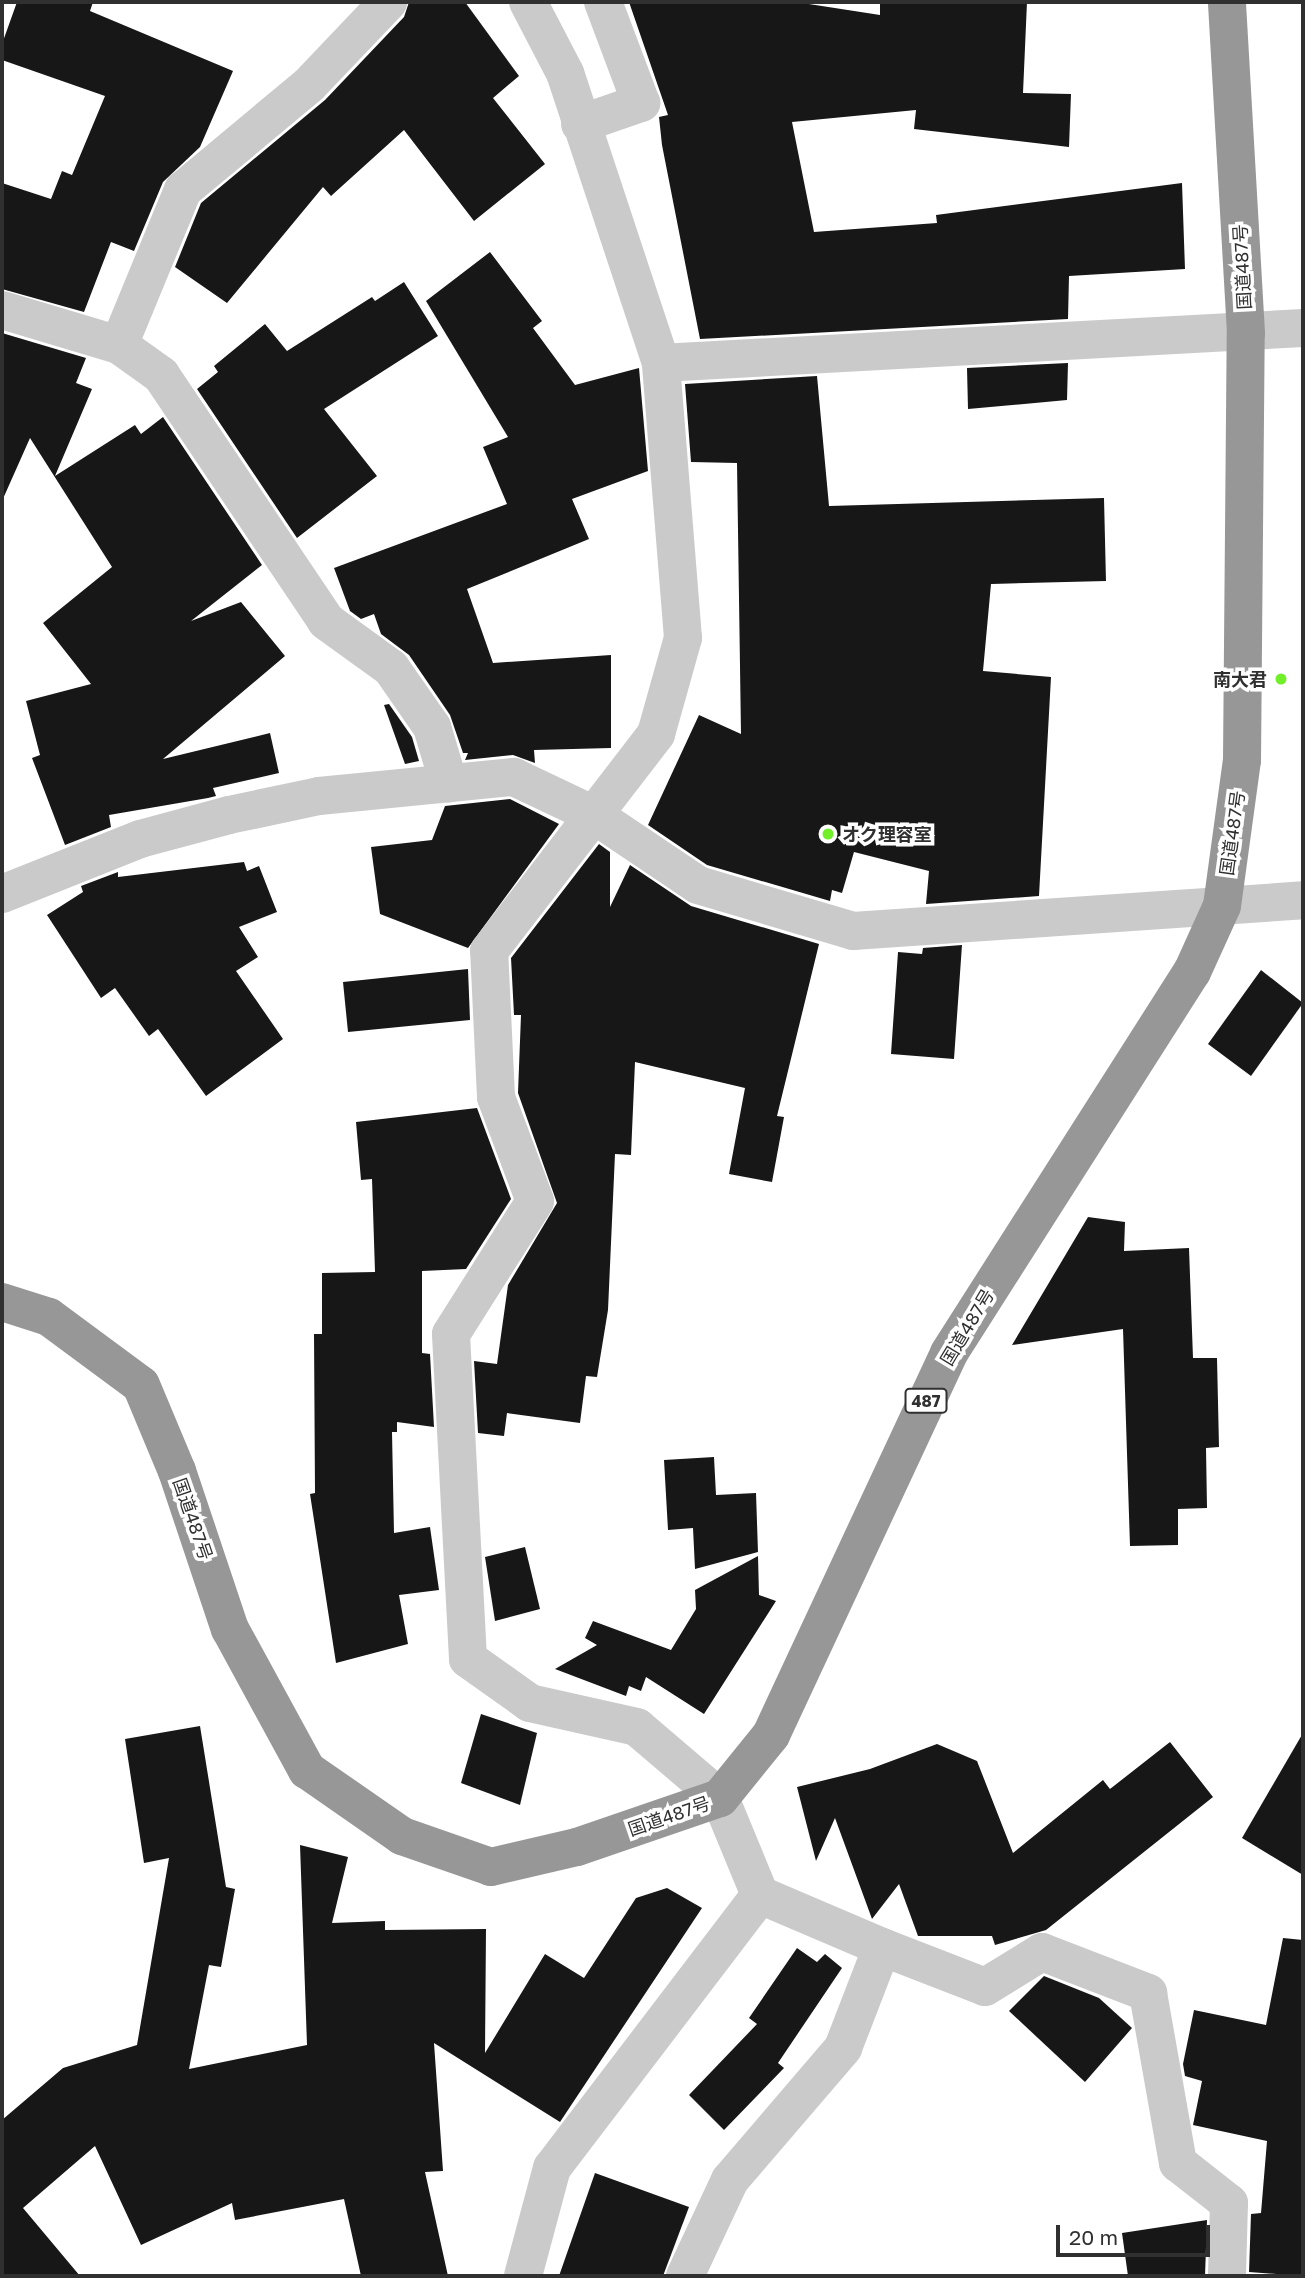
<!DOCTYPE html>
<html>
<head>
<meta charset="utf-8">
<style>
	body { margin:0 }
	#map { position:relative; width:1305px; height:2278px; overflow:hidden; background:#fff; font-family:"Golos Text","Noto Sans JP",sans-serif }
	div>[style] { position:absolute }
	.building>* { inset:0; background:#171717 }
	.minor>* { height:38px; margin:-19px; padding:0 19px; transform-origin:19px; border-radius:19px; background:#cacaca }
	.highway>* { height:38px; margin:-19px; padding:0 19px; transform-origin:19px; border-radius:19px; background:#979797 }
	.dots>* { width:19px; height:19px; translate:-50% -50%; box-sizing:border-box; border:4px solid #fff; border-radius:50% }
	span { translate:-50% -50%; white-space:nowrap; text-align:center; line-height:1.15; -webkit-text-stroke:7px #fff; paint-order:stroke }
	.shield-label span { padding:2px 5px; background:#fff; border:2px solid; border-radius:5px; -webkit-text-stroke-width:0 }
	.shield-label { font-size:16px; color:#303030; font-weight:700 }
	.street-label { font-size:18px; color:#303030 }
	.poi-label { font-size:18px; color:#303030; font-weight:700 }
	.right { translate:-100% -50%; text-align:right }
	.left { translate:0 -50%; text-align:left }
	.frame { position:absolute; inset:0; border:4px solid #303030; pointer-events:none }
	.scale { position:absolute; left:1056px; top:2225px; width:154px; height:32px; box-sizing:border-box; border:4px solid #303030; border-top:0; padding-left:9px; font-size:21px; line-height:24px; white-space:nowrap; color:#303030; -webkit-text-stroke:5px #fff; paint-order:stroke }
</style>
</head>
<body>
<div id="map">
	<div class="building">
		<i style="clip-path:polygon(17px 2px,93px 2px,90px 11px,233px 71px,200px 147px,163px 182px,134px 251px,111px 242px,84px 312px,2px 289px,2px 183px,51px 199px,62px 171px,72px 175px,105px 96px,2px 60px,2px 44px)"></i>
		<i style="clip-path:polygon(409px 2px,465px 2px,519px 76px,493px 98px,545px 164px,474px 221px,404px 130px,331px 196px,323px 187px,227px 303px,175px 267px,201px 203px,325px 100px,404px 17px)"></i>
		<i style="clip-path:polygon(629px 2px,796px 2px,880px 15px,880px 2px,1027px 2px,1023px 93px,1071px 94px,1069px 147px,914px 129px,916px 110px,792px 122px,814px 232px,937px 223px,936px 215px,1182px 183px,1185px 269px,1069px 276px,1068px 319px,700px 339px,662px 145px,659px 117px,668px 115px)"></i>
		<i style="clip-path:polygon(490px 252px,542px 321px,533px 328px,575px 385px,639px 368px,648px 471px,572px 499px,589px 539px,467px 589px,493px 663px,611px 655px,611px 748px,534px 750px,535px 763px,513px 755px,465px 760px,468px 753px,463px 753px,450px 715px,409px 655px,381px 634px,374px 614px,361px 619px,350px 611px,334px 568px,507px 504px,483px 447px,508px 437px,426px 301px)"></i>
		<i style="clip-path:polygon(404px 282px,438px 336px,324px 409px,377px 476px,297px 538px,197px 389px,218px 372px,214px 366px,265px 324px,287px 351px,372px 297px,375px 301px)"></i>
		<i style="clip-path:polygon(2px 333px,86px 358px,76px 383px,92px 389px,55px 476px,135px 425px,141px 434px,163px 417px,262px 565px,191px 621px,241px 602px,285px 656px,163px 759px,270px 733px,279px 773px,213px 788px,216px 796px,208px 798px,109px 815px,111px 827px,65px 845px,32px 758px,40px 755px,26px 701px,91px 684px,43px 623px,112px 567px,30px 438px,2px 501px)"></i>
		<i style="clip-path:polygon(1068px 363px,1067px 400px,968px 409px,967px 368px)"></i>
		<i style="clip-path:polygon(817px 376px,829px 506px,1104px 498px,1106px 581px,991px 584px,983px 671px,1051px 677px,1039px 896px,926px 904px,929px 871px,854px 852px,842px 893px,832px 890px,830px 901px,707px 865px,648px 825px,699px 715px,741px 734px,737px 463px,691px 462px,685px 384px)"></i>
		<i style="clip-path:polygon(389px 704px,412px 737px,419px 761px,405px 764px,384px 705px)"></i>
		<i style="clip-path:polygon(510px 799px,559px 824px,468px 948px,380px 914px,371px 847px,432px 840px,445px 806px)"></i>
		<i style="clip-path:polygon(599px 844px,610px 852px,610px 907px,630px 865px,691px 906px,819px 944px,777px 1116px,784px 1117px,772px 1182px,729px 1174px,745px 1088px,635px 1062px,631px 1155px,615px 1154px,608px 1310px,597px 1377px,586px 1376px,580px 1423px,507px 1413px,504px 1436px,478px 1433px,474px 1361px,497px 1364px,508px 1285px,557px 1203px,518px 1093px,521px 1015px,514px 1015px,511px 958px)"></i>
		<i style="clip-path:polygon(244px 862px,247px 871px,259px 866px,277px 912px,239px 927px,258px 957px,236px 971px,283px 1039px,206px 1096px,158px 1029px,149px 1036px,115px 988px,101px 998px,47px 915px,83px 892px,81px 886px,118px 872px,118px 877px)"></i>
		<i style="clip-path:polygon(962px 945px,954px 1059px,891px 1054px,898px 952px,922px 954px,923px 948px)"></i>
		<i style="clip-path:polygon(468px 969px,470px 1020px,348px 1032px,343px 982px)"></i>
		<i style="clip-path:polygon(1261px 970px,1303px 1003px,1251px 1076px,1208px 1044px)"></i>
		<i style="clip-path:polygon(477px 1108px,511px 1199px,466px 1269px,422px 1271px,422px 1353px,430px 1354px,434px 1427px,397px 1422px,397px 1432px,392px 1432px,394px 1533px,430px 1527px,439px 1590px,399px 1595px,408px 1644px,336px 1663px,310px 1494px,315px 1493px,314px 1334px,322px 1334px,322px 1273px,375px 1272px,372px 1179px,361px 1180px,356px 1122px)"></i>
		<i style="clip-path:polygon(1088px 1217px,1125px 1222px,1124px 1251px,1189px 1248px,1193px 1358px,1217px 1358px,1219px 1447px,1206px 1448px,1207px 1508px,1178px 1509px,1178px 1545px,1130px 1546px,1123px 1329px,1012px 1345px)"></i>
		<i style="clip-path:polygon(714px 1457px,716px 1495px,756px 1493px,758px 1552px,695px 1569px,693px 1528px,668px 1530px,664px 1460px)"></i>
		<i style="clip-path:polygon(525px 1547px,540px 1609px,495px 1621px,485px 1557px)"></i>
		<i style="clip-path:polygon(758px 1556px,759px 1595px,776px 1601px,704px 1714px,646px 1677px,641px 1691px,629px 1686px,626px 1696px,555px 1669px,597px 1645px,585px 1638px,593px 1621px,671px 1650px,696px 1609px,695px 1590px)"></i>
		<i style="clip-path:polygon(481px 1714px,537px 1733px,520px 1805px,461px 1783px)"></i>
		<i style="clip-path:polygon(200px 1726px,226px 1887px,235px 1889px,221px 1967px,209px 1965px,189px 2069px,307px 2045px,300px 1845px,348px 1857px,332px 1923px,385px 1921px,385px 1930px,486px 1929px,485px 2053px,545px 1954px,584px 1978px,636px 1898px,667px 1888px,702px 1908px,560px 2122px,434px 2043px,443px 2171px,425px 2172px,448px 2276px,361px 2276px,344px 2199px,235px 2220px,232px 2203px,141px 2245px,95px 2146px,23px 2208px,80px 2276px,2px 2276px,2px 2120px,63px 2068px,137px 2045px,169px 1858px,144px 1863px,125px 1739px)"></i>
		<i style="clip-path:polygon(1303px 1733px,1303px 1875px,1242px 1838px)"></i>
		<i style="clip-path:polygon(1170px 1742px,1213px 1797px,1046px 1930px,995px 1945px,992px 1936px,918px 1936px,899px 1884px,872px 1919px,835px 1818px,816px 1861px,797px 1787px,870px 1769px,937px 1744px,977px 1761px,1013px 1853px,1103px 1780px,1110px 1789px)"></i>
		<i style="clip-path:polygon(1283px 1938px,1303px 1940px,1303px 2276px,1249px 2272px,1251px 2214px,1261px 2213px,1267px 2141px,1193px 2125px,1202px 2081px,1185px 2076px,1183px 2064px,1194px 2010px,1266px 2025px)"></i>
		<i style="clip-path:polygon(797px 1948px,817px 1962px,825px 1954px,842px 1968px,778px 2063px,784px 2068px,724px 2130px,689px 2095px,757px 2024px,749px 2018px)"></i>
		<i style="clip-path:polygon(1044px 1976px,1099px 1998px,1132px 2028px,1085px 2082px,1009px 2011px)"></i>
		<i style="clip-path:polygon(595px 2173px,689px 2207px,663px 2276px,559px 2276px)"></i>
		<i style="clip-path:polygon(1207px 2220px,1205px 2276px,1128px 2276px,1122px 2233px)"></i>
	</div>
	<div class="minor">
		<i style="left:580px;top:124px;width:65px;rotate:-19deg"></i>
		<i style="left:641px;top:103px;width:108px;rotate:-110.6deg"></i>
		<i style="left:2px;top:310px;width:122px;rotate:16.7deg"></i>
		<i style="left:119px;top:345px;width:168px;rotate:-67.6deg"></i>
		<i style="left:183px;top:190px;width:164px;rotate:-39.8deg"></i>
		<i style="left:309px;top:85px;width:115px;rotate:-46.4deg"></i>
		<i style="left:119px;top:345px;width:52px;rotate:35.5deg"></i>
		<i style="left:161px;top:375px;width:296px;rotate:56.1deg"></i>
		<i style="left:326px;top:621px;width:80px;rotate:35.9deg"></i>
		<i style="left:391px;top:668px;width:72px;rotate:55.2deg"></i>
		<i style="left:432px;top:727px;width:59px;rotate:73.4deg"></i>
		<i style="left:661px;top:363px;width:643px;rotate:-3.12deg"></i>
		<i style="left:2px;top:894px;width:149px;rotate:-21.7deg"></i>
		<i style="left:140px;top:839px;width:92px;rotate:-15.1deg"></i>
		<i style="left:229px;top:815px;width:92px;rotate:-11.9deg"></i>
		<i style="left:319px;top:796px;width:196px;rotate:-5.6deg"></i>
		<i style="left:514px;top:777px;width:89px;rotate:25.4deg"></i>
		<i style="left:594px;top:815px;width:125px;rotate:33.9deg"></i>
		<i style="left:698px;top:885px;width:162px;rotate:16.5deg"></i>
		<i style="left:853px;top:931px;width:451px;rotate:-3.9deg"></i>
		<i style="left:882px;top:1947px;width:110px;rotate:21.2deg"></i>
		<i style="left:985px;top:1987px;width:67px;rotate:-31.6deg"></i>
		<i style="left:1042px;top:1952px;width:114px;rotate:21.1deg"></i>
		<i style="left:1148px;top:1993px;width:173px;rotate:80deg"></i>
		<i style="left:1178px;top:2163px;width:65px;rotate:38.1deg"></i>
		<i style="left:1229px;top:2203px;width:73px;rotate:91.6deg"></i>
		<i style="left:523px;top:2276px;width:112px;rotate:-75deg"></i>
		<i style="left:552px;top:2168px;width:343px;rotate:-52.7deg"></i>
		<i style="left:760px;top:1895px;width:105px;rotate:-112.4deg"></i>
		<i style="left:720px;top:1798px;width:109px;rotate:-139.5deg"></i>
		<i style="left:637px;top:1727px;width:110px;rotate:-167.4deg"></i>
		<i style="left:530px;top:1703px;width:76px;rotate:-144.6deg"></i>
		<i style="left:468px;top:1659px;width:325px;rotate:-93deg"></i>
		<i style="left:451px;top:1334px;width:157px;rotate:-57.7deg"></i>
		<i style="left:535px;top:1201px;width:111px;rotate:-110.6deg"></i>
		<i style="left:496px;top:1097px;width:146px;rotate:-92.7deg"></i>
		<i style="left:489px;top:951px;width:274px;rotate:-52.4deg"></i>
		<i style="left:656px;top:734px;width:100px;rotate:-74.3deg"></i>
		<i style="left:683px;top:638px;width:276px;rotate:-94.6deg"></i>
		<i style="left:661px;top:363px;width:305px;rotate:-108.3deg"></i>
		<i style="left:565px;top:73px;width:80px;rotate:-117.5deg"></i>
		<i style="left:685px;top:2276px;width:106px;rotate:-64.9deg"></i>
		<i style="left:730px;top:2180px;width:174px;rotate:-49.4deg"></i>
		<i style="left:843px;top:2048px;width:108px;rotate:-68.9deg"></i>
		<i style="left:882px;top:1947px;width:133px;rotate:-156.9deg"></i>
	</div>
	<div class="highway">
		<i style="left:2px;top:1302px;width:49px;rotate:17.7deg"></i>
		<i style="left:49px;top:1317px;width:114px;rotate:36.5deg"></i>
		<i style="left:141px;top:1385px;width:93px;rotate:67.3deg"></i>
		<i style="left:177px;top:1471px;width:167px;rotate:71.5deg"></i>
		<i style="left:230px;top:1629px;width:161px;rotate:61.4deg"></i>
		<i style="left:307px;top:1770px;width:116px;rotate:34.8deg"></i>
		<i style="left:402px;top:1836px;width:94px;rotate:19.2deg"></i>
		<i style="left:491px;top:1867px;width:88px;rotate:-13.1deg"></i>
		<i style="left:577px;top:1847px;width:151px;rotate:-18.9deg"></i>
		<i style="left:720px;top:1798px;width:81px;rotate:-51deg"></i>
		<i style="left:771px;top:1735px;width:421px;rotate:-65deg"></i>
		<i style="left:949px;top:1353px;width:452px;rotate:-57.5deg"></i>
		<i style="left:1192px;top:972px;width:72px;rotate:-65.6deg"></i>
		<i style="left:1222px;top:906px;width:147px;rotate:-82.2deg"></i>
		<i style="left:1242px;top:760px;width:427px;rotate:-89.5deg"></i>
		<i style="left:1246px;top:333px;width:332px;rotate:-93.3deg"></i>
	</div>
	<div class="dots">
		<i style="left:1281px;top:679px;background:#71f02a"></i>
		<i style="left:828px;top:834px;background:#71f02a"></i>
	</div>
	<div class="shield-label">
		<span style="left:926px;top:1401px">487</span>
	</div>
	<div class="street-label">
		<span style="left:1242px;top:267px;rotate:-93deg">国道487号</span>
		<span style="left:1232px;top:833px;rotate:-82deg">国道487号</span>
		<span style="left:967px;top:1327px;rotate:-59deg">国道487号</span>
		<span style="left:193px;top:1519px;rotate:71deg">国道487号</span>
		<span style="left:669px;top:1816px;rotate:-19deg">国道487号</span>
	</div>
	<div class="poi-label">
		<span class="right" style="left:1267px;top:679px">南大君</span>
		<span class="left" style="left:842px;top:834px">オク理容室</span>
	</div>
	<div class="frame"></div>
	<div class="scale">20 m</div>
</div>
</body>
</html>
